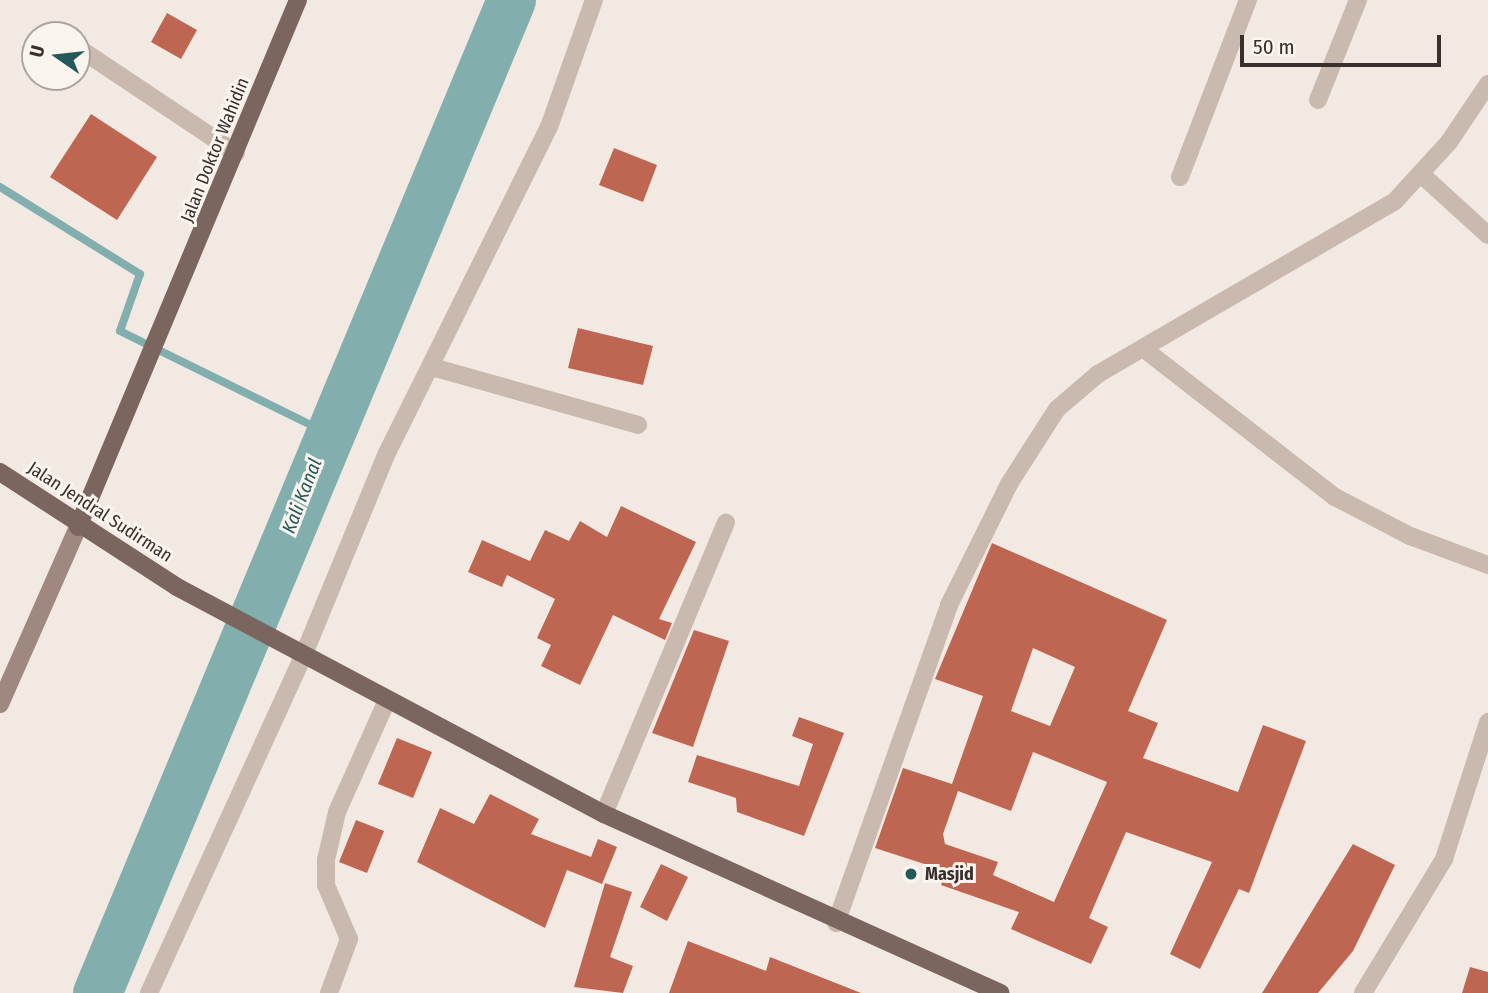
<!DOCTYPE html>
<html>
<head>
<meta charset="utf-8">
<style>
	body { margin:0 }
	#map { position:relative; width:1488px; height:993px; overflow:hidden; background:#f2eae2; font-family:"Fira Sans Condensed",sans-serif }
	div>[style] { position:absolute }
	.stream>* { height:8px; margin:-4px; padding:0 4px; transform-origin:4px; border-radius:4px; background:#82aead }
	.river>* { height:49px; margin:-24.5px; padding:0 24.5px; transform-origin:24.5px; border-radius:24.5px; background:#82aead }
	.building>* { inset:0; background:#bf6653 }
	.street>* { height:18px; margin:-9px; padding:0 9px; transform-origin:9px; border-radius:9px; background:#cab9ae }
	.secondary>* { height:18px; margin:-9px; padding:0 9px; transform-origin:9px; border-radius:9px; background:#9e887f }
	.primary>* { height:18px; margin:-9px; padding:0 9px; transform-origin:9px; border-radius:9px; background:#7a665e }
	.dots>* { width:19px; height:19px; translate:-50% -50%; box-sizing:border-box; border:4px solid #faf4ee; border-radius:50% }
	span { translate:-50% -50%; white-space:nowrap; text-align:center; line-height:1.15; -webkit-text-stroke:6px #faf4ee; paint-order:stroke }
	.street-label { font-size:18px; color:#392f2c }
	.poi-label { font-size:18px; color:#392f2c; font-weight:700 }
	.left { translate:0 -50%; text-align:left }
	.water-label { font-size:19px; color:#235959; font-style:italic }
	.north { position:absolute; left:21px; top:21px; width:70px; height:70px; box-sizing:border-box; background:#faf4ee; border:2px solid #ada5a0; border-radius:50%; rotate:284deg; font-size:19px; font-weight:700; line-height:28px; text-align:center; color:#392f2c }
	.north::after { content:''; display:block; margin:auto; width:24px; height:32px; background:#235959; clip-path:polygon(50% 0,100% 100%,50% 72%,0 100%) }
	.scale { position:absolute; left:1240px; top:35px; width:201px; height:32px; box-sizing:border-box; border:4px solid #392f2c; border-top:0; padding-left:9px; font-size:21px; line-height:24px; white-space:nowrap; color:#392f2c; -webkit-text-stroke:5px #faf4ee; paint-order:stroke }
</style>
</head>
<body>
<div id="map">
	<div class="stream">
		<i style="left:0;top:187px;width:165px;rotate:31.9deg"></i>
		<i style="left:140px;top:274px;width:60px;rotate:109.3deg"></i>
		<i style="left:120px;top:331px;width:231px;rotate:26.2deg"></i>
	</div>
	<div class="river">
		<i style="left:97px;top:993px;width:1076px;rotate:-67.37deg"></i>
	</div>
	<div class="building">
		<i style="clip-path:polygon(167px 13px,197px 30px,181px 59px,151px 42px)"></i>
		<i style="clip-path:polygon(91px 114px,157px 157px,117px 220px,50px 177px)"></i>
		<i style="clip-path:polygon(614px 148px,657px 165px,643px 202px,599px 185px)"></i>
		<i style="clip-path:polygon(578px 328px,653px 346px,643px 385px,568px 368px)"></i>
		<i style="clip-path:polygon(621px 506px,696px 542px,659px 619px,672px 623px,665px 640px,613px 615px,580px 685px,541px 666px,551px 645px,537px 638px,555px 599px,507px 575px,502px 587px,468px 572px,482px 540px,530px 561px,545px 530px,569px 541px,580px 521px,607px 537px)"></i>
		<i style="clip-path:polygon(evenodd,992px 543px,1167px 620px,1128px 711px,1158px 723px,1143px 758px,1238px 792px,1263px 725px,1306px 741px,1249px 893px,1239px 889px,1200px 969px,1170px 954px,1212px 862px,1126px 832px,1089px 918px,1108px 927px,1091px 964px,1011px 929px,1019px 912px,941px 885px,946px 871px,875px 848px,903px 768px,952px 784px,983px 696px,935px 679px,992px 543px,1033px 648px,1075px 667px,1050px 726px,1011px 711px,1033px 648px,992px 543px,1033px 752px,1107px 782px,1054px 902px,993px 875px,998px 862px,945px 844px,943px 834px,958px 791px,1011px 811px,1033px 752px)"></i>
		<i style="clip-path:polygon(694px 630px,729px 641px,693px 747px,652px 733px)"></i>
		<i style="clip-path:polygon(799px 717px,844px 733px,804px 836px,737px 812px,736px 798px,688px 782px,697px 755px,799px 786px,813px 744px,792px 736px)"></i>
		<i style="clip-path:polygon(397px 738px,432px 752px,413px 798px,378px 784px)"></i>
		<i style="clip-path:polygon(490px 794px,539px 819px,531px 834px,591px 857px,598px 839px,617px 847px,602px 884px,567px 870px,545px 928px,417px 862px,440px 808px,474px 824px)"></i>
		<i style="clip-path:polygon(356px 820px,384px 831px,367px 873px,339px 862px)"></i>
		<i style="clip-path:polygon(1353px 844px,1395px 865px,1353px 951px,1318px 993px,1262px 993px)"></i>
		<i style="clip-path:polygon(661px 864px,688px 877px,667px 921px,640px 907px)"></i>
		<i style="clip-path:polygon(605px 883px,632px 892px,610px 957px,633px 966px,623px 993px,574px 987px)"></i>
		<i style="clip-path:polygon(688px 941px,766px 971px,770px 957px,861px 993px,669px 993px)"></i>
		<i style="clip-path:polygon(1470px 967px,1488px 972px,1488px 993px,1462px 993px)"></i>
	</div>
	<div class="street">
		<i style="left:77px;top:47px;width:191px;rotate:33.7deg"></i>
		<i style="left:1318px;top:100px;width:108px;rotate:-68.2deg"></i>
		<i style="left:1422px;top:175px;width:89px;rotate:42.3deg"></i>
		<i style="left:1180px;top:177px;width:190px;rotate:-69deg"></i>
		<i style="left:1144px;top:349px;width:242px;rotate:37.8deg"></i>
		<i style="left:1335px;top:497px;width:85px;rotate:27.5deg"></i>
		<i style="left:1410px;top:536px;width:83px;rotate:20.4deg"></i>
		<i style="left:432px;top:367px;width:214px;rotate:15.7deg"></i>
		<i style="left:604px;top:814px;width:316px;rotate:-67.3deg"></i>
		<i style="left:836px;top:923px;width:337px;rotate:-70.4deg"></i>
		<i style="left:949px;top:605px;width:135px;rotate:-63.6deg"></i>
		<i style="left:1009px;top:484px;width:89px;rotate:-57.4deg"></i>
		<i style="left:1057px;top:409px;width:54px;rotate:-40.5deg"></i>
		<i style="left:1098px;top:374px;width:344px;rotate:-30.2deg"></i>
		<i style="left:1395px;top:201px;width:80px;rotate:-47.5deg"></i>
		<i style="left:1449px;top:142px;width:70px;rotate:-56.1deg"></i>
		<i style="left:149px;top:993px;width:373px;rotate:-65.4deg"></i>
		<i style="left:304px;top:654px;width:217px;rotate:-67.6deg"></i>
		<i style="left:387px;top:453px;width:364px;rotate:-63.6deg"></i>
		<i style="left:549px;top:127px;width:135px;rotate:-70.5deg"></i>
		<i style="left:329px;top:993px;width:58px;rotate:-69.7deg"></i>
		<i style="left:349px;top:939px;width:59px;rotate:-113.1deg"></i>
		<i style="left:326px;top:885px;width:25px;rotate:-90deg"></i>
		<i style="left:326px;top:860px;width:49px;rotate:-77.1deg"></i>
		<i style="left:337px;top:812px;width:123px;rotate:-65.9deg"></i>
		<i style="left:1363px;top:993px;width:157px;rotate:-58.8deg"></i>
		<i style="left:1444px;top:859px;width:144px;rotate:-72.2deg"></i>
	</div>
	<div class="secondary">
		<i style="left:0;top:704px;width:193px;rotate:-66.2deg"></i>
	</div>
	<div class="primary">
		<i style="left:0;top:472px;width:211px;rotate:33deg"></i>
		<i style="left:177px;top:587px;width:484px;rotate:28deg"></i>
		<i style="left:604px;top:814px;width:435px;rotate:24.3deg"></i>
		<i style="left:78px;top:527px;width:571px;rotate:-67.34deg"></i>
	</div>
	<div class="dots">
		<i style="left:911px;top:874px;background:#235959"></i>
	</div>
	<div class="street-label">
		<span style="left:215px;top:150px;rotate:-68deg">Jalan Doktor Wahidin</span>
		<span style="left:100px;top:512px;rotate:33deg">Jalan Jendral Sudirman</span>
	</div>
	<div class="poi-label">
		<span class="left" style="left:925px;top:874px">Masjid</span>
	</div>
	<div class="water-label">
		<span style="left:302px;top:496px;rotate:-69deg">Kali Kanal</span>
	</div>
	<div class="north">U</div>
	<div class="scale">50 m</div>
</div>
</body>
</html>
